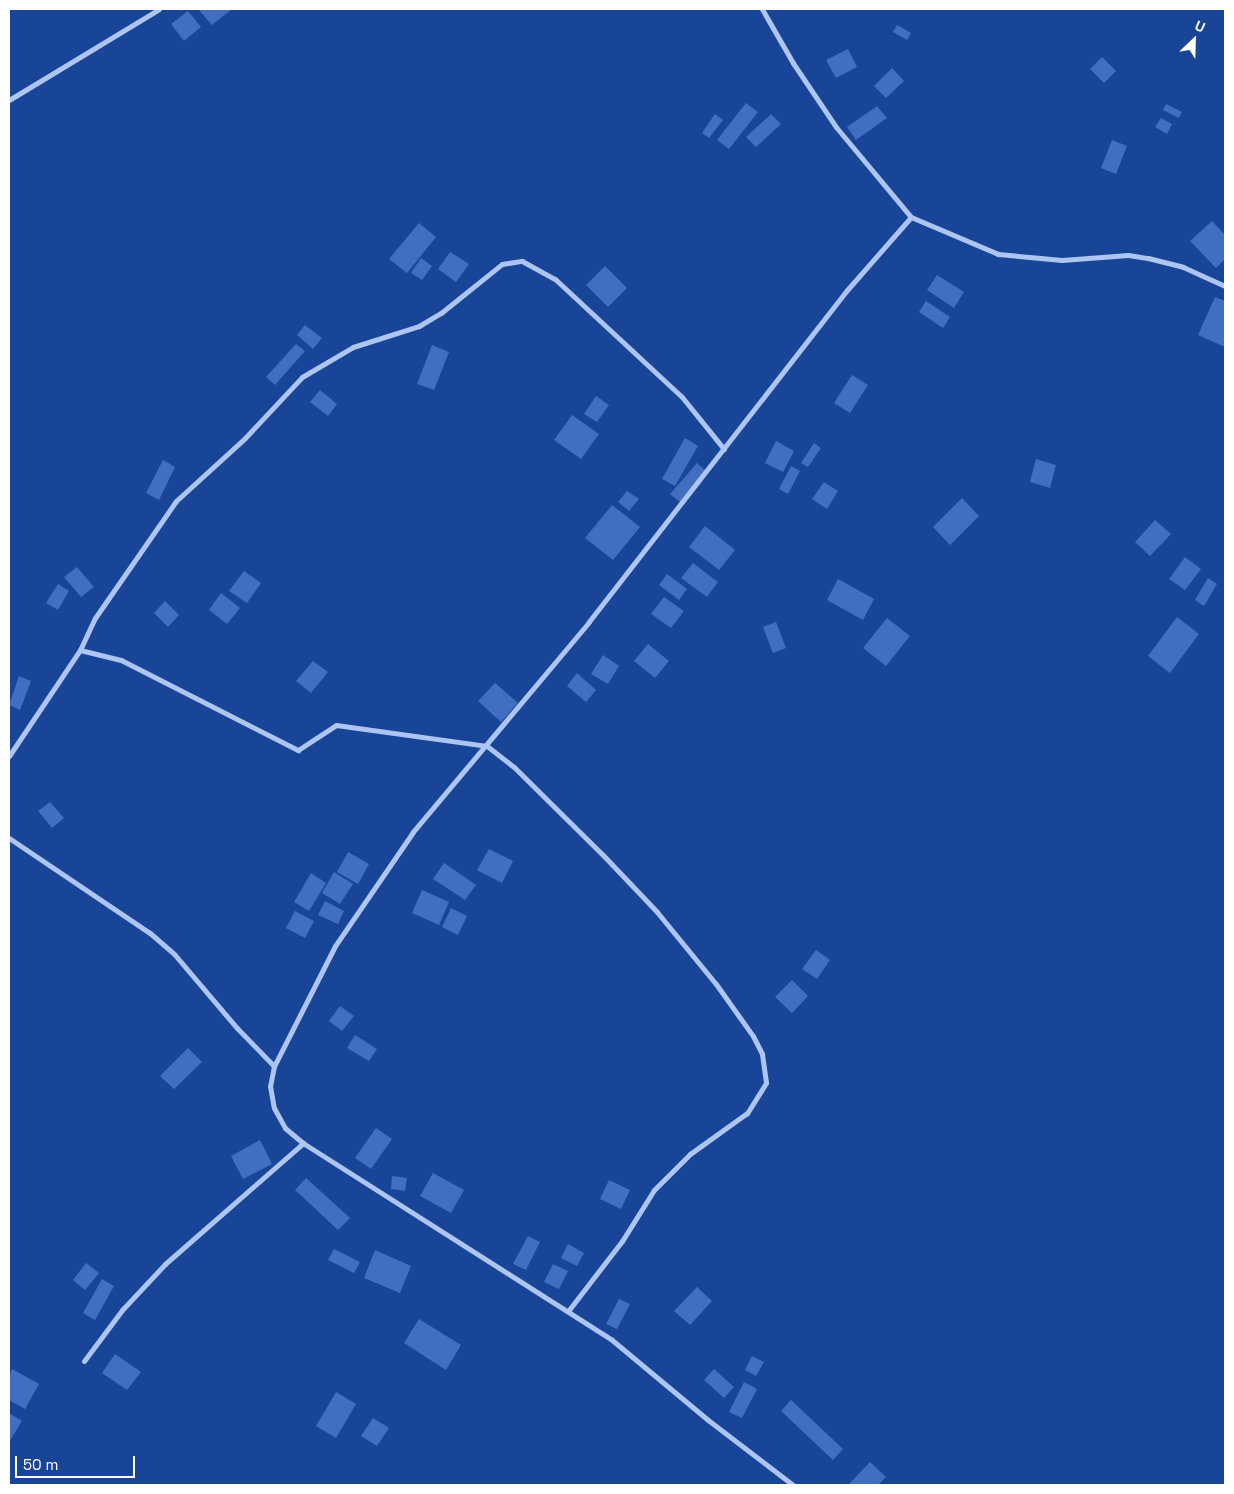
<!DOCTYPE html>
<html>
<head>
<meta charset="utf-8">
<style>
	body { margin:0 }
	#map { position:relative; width:1234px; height:1494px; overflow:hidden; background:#194598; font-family:"Space Grotesk",sans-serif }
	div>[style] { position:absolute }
	.building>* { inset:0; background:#426ebf }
	.street>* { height:5px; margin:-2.5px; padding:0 2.5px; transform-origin:2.5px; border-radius:2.5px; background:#adc5f1 }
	span { translate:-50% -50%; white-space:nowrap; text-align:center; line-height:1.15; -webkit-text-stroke:4px #194598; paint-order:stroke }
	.frame { position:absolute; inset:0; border:10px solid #fff; pointer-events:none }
	.north { position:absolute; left:1169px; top:15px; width:50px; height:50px; -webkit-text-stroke:4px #194598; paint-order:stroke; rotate:24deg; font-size:14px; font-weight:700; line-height:20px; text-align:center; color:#fff }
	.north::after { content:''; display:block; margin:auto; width:18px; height:22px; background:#fff; clip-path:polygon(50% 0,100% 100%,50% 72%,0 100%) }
	.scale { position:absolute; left:15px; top:1456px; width:120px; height:22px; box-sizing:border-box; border:2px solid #fff; border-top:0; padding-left:6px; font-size:15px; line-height:18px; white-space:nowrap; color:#fff; -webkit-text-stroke:4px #194598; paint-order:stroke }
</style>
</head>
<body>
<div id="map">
	<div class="building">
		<i style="clip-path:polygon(198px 9px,232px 9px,212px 25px)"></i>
		<i style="clip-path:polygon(188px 11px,201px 27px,184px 41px,171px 24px)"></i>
		<i style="clip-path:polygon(897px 25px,911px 33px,907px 40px,893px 32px)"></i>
		<i style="clip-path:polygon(848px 49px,857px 67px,836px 78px,826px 60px)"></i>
		<i style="clip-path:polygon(1102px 57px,1116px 71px,1104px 83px,1090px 69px)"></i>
		<i style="clip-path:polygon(892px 68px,904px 81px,886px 98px,874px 86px)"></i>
		<i style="clip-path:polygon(746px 103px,758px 112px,729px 149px,717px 140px)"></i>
		<i style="clip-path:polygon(1166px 104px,1182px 112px,1179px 118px,1163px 110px)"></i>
		<i style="clip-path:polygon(877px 106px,887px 118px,856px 140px,847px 127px)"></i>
		<i style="clip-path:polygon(715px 114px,723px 120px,709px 138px,702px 133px)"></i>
		<i style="clip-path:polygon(771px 114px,781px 124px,756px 147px,746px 137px)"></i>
		<i style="clip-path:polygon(1161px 118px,1172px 124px,1167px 134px,1155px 127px)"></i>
		<i style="clip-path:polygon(1112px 140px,1127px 146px,1116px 174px,1101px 168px)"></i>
		<i style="clip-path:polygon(1212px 221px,1225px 235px,1225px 259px,1216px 268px,1190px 241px)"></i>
		<i style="clip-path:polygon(419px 223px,436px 237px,407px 273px,389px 259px)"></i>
		<i style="clip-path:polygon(450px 252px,469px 264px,456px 282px,438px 269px)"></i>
		<i style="clip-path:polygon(421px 258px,432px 266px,422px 280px,411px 273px)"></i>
		<i style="clip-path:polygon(605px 266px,627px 288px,608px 307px,586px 285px)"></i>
		<i style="clip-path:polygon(937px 275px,964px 292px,954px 308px,927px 290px)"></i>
		<i style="clip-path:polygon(1215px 297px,1225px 301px,1225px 347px,1198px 335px)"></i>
		<i style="clip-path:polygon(926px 301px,950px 317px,943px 328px,919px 312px)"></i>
		<i style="clip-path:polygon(305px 325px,322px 338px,313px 349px,297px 335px)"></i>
		<i style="clip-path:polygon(296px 344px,305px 351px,275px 385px,266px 377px)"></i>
		<i style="clip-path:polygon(432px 345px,449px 352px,434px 390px,417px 384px)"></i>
		<i style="clip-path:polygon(852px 375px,868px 385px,850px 413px,834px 403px)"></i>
		<i style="clip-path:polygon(320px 390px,337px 404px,328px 416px,310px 402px)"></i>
		<i style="clip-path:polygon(596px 396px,609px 405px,597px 422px,584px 414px)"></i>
		<i style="clip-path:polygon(572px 415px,599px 434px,581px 459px,554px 440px)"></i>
		<i style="clip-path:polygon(685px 438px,698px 446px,675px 486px,662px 479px)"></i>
		<i style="clip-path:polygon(776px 441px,794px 451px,783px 472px,765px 463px)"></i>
		<i style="clip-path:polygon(814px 443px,821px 448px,808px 467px,801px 463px)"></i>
		<i style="clip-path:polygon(1036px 459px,1056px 465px,1050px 488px,1030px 482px)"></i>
		<i style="clip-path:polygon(163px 460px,175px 467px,159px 500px,146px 493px)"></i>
		<i style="clip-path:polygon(697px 463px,706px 471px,680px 502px,670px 494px)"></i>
		<i style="clip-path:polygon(791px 466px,800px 471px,788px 494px,779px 489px)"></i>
		<i style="clip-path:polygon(824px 482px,838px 491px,827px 509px,812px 499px)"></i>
		<i style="clip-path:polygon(627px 491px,639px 499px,629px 511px,618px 502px)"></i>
		<i style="clip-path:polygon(962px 498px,979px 516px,950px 545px,933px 527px)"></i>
		<i style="clip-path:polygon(612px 505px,640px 527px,613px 560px,585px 538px)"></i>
		<i style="clip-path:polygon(1155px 520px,1171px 534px,1150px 556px,1135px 542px)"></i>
		<i style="clip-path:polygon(705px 526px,735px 550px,719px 570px,689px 547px)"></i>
		<i style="clip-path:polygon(1185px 557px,1201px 569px,1185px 590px,1169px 579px)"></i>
		<i style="clip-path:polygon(693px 563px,718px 582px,707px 597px,681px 578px)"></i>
		<i style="clip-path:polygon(77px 567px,94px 587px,81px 597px,64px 577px)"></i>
		<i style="clip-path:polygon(244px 571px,261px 583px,247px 603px,229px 591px)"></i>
		<i style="clip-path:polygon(667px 574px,687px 589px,679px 600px,659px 585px)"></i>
		<i style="clip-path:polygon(1208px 578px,1217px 584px,1204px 606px,1195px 600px)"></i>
		<i style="clip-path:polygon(838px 579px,874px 599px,863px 620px,827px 600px)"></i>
		<i style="clip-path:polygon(58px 584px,69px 591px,58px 610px,46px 603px)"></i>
		<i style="clip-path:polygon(221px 593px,240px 608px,227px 624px,209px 610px)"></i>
		<i style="clip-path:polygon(664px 597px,684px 611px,671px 628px,651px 614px)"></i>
		<i style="clip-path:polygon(165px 601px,179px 615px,168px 627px,154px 613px)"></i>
		<i style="clip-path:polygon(1177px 617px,1199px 634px,1170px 673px,1148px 656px)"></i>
		<i style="clip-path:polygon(887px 618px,910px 636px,886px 666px,863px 648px)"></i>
		<i style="clip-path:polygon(776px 622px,786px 648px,773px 653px,763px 627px)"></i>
		<i style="clip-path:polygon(648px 644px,669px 661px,655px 678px,634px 661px)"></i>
		<i style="clip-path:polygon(603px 655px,619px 666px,608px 684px,591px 674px)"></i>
		<i style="clip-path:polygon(313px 661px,328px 672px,311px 693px,296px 681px)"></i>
		<i style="clip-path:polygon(577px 673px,596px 690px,586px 702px,567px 686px)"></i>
		<i style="clip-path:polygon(19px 676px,31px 681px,20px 710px,9px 705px)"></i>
		<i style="clip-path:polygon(495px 683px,518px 703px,501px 722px,478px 701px)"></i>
		<i style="clip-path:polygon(50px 802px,64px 818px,52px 828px,38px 811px)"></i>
		<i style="clip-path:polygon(489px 849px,513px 861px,502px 883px,477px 870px)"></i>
		<i style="clip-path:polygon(348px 852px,369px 864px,358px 884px,337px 872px)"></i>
		<i style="clip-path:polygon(444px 863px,476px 885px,465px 900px,433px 879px)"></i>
		<i style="clip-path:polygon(334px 872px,353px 884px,340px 904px,322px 893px)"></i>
		<i style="clip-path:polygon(311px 873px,326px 883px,309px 911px,294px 902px)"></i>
		<i style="clip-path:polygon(422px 890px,449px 902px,439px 925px,412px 913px)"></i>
		<i style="clip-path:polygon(325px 901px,344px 911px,338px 924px,318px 915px)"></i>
		<i style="clip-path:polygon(451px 908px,467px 916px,458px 935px,442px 927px)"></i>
		<i style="clip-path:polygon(295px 911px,314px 921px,305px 938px,286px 928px)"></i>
		<i style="clip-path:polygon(816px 950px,830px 960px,817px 979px,802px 969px)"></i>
		<i style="clip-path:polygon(792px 980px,808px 996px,792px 1013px,775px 997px)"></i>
		<i style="clip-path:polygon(340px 1006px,354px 1016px,342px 1031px,329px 1021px)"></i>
		<i style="clip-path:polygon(355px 1035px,377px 1049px,369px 1061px,347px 1048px)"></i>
		<i style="clip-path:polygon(188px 1048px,202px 1062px,174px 1089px,160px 1076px)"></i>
		<i style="clip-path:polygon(376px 1128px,392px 1139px,371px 1169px,355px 1158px)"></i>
		<i style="clip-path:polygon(260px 1140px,272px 1164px,243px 1179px,231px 1156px)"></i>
		<i style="clip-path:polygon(433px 1173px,464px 1190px,451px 1213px,420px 1196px)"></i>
		<i style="clip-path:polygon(392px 1176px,407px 1178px,405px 1191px,391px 1189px)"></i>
		<i style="clip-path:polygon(306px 1178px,350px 1218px,338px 1230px,295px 1190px)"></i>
		<i style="clip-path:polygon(609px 1180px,630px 1190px,621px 1209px,600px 1199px)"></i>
		<i style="clip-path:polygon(528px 1236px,540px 1242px,526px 1270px,513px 1264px)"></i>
		<i style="clip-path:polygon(568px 1244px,584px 1253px,577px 1266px,561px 1258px)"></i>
		<i style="clip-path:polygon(334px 1249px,360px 1262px,354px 1273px,328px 1260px)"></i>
		<i style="clip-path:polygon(375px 1250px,411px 1266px,400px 1293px,364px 1278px)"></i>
		<i style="clip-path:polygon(86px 1263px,99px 1273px,85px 1290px,73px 1280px)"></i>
		<i style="clip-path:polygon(553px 1264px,568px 1271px,559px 1289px,544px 1282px)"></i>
		<i style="clip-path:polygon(102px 1279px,114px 1286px,95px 1320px,83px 1313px)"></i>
		<i style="clip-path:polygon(697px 1287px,712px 1301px,690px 1325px,674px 1311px)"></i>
		<i style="clip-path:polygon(619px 1299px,630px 1304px,617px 1329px,606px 1324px)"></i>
		<i style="clip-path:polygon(419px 1319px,461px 1345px,446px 1370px,404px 1343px)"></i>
		<i style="clip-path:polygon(115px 1354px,141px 1372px,127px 1390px,102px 1373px)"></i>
		<i style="clip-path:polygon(752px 1356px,764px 1362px,756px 1376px,745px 1370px)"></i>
		<i style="clip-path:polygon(12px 1369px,39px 1384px,25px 1409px,9px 1400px,9px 1376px)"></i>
		<i style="clip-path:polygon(714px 1369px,734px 1387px,724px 1398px,704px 1380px)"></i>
		<i style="clip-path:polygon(744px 1382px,757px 1389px,742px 1418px,729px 1412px)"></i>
		<i style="clip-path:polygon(336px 1392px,356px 1404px,336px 1438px,316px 1426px)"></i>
		<i style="clip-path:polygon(791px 1400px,843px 1449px,833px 1460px,781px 1411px)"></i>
		<i style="clip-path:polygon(9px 1413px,22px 1421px,9px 1442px)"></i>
		<i style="clip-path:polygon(373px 1418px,389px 1428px,377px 1446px,361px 1436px)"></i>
		<i style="clip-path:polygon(870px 1462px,886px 1477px,878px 1485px,848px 1485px)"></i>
	</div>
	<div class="street">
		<i style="left:762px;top:9px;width:62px;rotate:60.1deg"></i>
		<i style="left:793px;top:63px;width:77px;rotate:56.1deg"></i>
		<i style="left:836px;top:127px;width:117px;rotate:50.2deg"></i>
		<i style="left:911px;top:217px;width:97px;rotate:131.2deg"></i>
		<i style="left:847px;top:290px;width:420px;rotate:127.9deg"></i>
		<i style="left:589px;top:622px;width:274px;rotate:130deg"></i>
		<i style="left:413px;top:832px;width:138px;rotate:124.4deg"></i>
		<i style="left:335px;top:946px;width:135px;rotate:116.9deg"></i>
		<i style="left:274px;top:1066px;width:20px;rotate:101deg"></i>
		<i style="left:270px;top:1086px;width:22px;rotate:80deg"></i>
		<i style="left:274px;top:1108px;width:23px;rotate:61deg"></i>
		<i style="left:285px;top:1128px;width:23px;rotate:40deg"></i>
		<i style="left:303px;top:1143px;width:366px;rotate:32.5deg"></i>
		<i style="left:612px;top:1340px;width:125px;rotate:39.8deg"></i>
		<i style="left:708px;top:1420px;width:107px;rotate:37.4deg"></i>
		<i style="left:9px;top:100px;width:175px;rotate:-31.2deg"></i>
		<i style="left:911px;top:217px;width:95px;rotate:23deg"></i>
		<i style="left:998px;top:254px;width:64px;rotate:5.4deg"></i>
		<i style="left:1062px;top:260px;width:66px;rotate:-4.3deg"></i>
		<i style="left:1128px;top:255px;width:20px;rotate:9deg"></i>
		<i style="left:1148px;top:258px;width:36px;rotate:14deg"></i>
		<i style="left:1183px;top:267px;width:46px;rotate:24.3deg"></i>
		<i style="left:80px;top:650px;width:42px;rotate:13.7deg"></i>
		<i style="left:121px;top:660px;width:199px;rotate:27deg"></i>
		<i style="left:298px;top:750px;width:45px;rotate:-33.3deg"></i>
		<i style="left:336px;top:725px;width:152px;rotate:7.9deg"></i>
		<i style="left:487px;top:746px;width:34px;rotate:38deg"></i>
		<i style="left:514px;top:767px;width:125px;rotate:44.7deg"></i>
		<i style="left:603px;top:855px;width:79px;rotate:46.5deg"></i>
		<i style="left:657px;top:912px;width:93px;rotate:50.7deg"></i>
		<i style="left:716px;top:984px;width:64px;rotate:54.6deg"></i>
		<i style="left:753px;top:1036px;width:20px;rotate:63deg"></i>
		<i style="left:762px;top:1054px;width:29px;rotate:82deg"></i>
		<i style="left:766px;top:1083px;width:36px;rotate:122deg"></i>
		<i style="left:747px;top:1113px;width:70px;rotate:144.3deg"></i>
		<i style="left:690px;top:1154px;width:51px;rotate:135deg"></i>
		<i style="left:654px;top:1190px;width:60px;rotate:122.1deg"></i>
		<i style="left:622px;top:1241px;width:88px;rotate:127.6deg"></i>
		<i style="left:9px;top:756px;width:128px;rotate:-56.2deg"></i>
		<i style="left:80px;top:650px;width:35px;rotate:-65deg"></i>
		<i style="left:95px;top:618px;width:142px;rotate:-55.3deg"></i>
		<i style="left:176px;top:501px;width:93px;rotate:-42.4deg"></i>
		<i style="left:245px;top:438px;width:83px;rotate:-46.9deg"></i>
		<i style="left:302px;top:377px;width:59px;rotate:-30.5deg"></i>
		<i style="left:353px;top:347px;width:69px;rotate:-17.7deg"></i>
		<i style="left:419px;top:326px;width:26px;rotate:-31deg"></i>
		<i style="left:441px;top:313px;width:78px;rotate:-38.8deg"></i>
		<i style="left:502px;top:264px;width:20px;rotate:-9deg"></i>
		<i style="left:522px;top:261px;width:38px;rotate:29deg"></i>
		<i style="left:555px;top:279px;width:173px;rotate:42.9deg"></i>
		<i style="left:682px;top:397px;width:67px;rotate:51.1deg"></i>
		<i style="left:9px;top:838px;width:170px;rotate:34deg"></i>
		<i style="left:150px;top:933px;width:33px;rotate:41deg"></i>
		<i style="left:175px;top:955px;width:96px;rotate:49.7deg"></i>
		<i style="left:237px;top:1028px;width:53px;rotate:45.8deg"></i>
		<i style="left:84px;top:1361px;width:64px;rotate:-53.3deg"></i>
		<i style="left:122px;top:1310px;width:63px;rotate:-46.9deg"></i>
		<i style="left:165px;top:1264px;width:184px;rotate:-41.2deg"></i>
	</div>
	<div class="frame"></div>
	<div class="north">U</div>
	<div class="scale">50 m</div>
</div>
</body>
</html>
